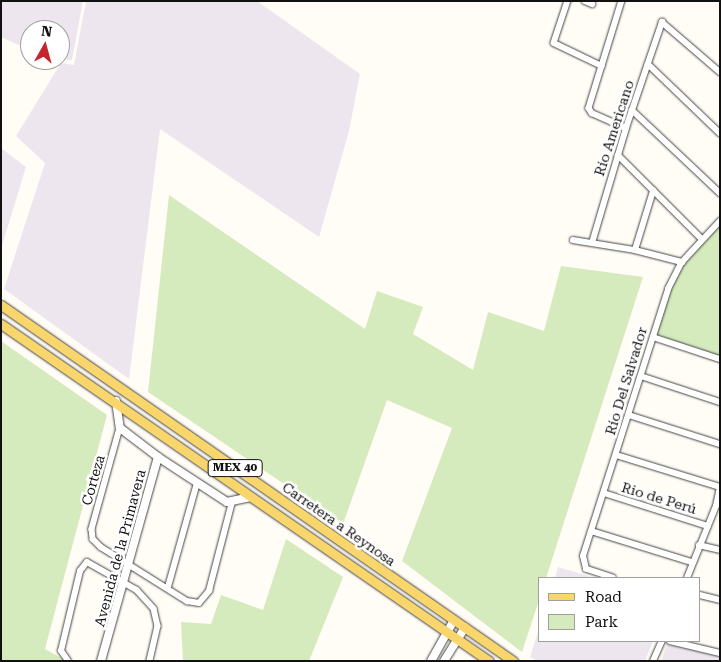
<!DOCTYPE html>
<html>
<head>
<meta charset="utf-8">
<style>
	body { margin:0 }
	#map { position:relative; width:721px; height:662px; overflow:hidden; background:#fffdf5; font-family:"Roboto Serif",serif }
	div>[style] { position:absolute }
	.industrial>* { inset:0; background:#eee6ef }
	.green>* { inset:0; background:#d5ebbd }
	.roads { filter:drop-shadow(0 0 1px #444) drop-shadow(0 0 1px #444) }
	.minor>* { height:5.5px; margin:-2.75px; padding:0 2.75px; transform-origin:2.75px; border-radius:2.75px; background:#fff }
	.tertiary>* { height:8px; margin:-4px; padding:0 4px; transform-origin:4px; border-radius:4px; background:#fff }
	.primary>* { height:9px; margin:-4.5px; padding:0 4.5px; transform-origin:4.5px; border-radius:4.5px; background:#f9d66b }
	span { translate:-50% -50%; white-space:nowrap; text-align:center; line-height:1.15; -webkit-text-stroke:5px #fff; paint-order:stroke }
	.shield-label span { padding:1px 4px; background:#fff; border:1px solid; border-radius:4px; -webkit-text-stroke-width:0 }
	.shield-label { font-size:12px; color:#111; font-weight:700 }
	.street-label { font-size:14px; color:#111 }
	.frame { position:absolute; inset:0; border:2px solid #111; pointer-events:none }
	.legend { position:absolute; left:538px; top:577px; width:162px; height:65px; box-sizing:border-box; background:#fff; border:1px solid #a0a0a0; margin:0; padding:6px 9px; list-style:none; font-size:15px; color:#111 }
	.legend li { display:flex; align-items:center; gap:10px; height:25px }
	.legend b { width:25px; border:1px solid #a0a0a0 }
	.north { position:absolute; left:20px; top:20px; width:50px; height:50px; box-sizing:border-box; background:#fff; border:1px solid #a0a0a0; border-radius:50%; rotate:7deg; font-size:14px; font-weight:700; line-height:20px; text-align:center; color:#111 }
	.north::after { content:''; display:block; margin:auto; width:18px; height:22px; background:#c4262e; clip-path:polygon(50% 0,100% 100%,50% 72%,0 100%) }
</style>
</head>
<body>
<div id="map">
	<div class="industrial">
		<i style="clip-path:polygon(1px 1px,83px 1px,72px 60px,60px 60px,60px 30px,30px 30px,30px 50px,1px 37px)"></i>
		<i style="clip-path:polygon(86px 1px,257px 1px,360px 74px,349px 131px,319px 237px,160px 129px,129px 379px,4px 289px,45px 163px,16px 136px,61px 63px,74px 65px)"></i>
		<i style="clip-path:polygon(1px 148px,26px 167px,1px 249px)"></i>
		<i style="clip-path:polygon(558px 567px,595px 578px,555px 578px)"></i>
		<i style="clip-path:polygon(540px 626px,540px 641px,653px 641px,645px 661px,537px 661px,530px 657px)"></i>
		<i style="clip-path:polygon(667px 644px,720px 655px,720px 661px,661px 661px)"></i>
	</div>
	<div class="green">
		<i style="clip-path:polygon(169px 195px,365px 329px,377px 291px,423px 307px,413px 334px,473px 370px,488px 312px,544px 331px,561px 266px,643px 277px,546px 578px,540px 578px,540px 597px,522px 652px,402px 561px,452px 428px,387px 400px,343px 524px,148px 392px)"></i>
		<i style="clip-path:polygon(720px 221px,720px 359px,653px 337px,676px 272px)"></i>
		<i style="clip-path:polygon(1px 341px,107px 415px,45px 649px,67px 661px,1px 661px)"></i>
		<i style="clip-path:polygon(286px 539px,343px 577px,309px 661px,183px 661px,181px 622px,211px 624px,221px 595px,263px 610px)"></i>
	</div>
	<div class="roads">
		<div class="minor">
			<i style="left:568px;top:1px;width:44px;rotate:108.4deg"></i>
			<i style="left:554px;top:43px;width:53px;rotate:25.6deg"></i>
			<i style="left:585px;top:1px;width:8px;rotate:23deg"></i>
			<i style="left:622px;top:1px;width:112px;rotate:107.1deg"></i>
			<i style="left:589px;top:108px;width:6px;rotate:59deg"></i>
			<i style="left:592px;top:113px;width:37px;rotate:24deg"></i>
			<i style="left:648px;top:64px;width:100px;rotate:43.8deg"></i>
			<i style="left:632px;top:110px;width:121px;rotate:43.3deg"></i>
			<i style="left:618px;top:155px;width:119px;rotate:45deg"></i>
			<i style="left:573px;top:240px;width:63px;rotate:9.2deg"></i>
			<i style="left:635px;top:250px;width:49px;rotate:14.3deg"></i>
			<i style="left:592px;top:243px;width:120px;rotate:-73.5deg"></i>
			<i style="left:626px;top:128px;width:112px;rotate:-71.2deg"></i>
			<i style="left:662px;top:22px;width:77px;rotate:40.8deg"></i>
			<i style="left:635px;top:250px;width:62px;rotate:-73deg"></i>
			<i style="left:653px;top:337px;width:71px;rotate:18.2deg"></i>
			<i style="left:641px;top:376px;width:83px;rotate:18.2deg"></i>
			<i style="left:629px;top:415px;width:96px;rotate:17.7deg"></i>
			<i style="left:120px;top:428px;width:105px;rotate:105.5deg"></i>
			<i style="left:92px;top:529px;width:10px;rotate:84deg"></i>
			<i style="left:93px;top:539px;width:11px;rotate:45deg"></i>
			<i style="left:101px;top:547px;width:102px;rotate:32.1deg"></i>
			<i style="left:187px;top:601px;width:12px;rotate:9deg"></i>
			<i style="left:199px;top:603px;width:16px;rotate:-50deg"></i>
			<i style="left:209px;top:591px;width:92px;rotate:-75.5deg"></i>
			<i style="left:616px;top:455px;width:109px;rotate:17.1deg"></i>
			<i style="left:604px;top:493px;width:109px;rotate:17.6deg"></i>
			<i style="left:591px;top:531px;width:106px;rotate:17.1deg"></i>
			<i style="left:699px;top:545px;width:22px;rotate:13deg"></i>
			<i style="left:613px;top:578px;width:28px;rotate:-162deg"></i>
			<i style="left:586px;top:569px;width:13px;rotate:-103deg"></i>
			<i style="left:583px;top:556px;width:280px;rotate:-72.3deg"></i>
			<i style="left:668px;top:289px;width:30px;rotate:-63deg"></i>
			<i style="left:682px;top:262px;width:56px;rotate:-47.2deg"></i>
			<i style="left:687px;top:578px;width:78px;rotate:-68.1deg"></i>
			<i style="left:716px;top:506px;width:19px;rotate:-78deg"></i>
			<i style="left:168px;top:587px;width:108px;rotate:-74.4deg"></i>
			<i style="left:700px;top:595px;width:21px;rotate:14deg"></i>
			<i style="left:670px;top:641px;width:51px;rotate:13.5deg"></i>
			<i style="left:68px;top:661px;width:12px;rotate:-125deg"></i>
			<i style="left:61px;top:651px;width:82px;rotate:-76.6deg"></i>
			<i style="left:80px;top:571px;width:11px;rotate:-52deg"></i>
			<i style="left:87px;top:562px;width:57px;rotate:29.2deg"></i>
			<i style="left:137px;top:590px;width:25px;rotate:48deg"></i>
			<i style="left:154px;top:609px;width:17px;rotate:77deg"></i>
			<i style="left:158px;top:626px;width:36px;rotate:103deg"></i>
			<i style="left:653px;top:661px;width:22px;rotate:-66deg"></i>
		</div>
		<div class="tertiary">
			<i style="left:116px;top:401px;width:27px;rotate:82deg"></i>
			<i style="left:120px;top:428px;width:48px;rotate:37.3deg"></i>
			<i style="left:158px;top:457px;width:82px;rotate:33.1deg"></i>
			<i style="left:227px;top:502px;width:24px;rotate:-12deg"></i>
			<i style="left:101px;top:661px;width:212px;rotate:-74.4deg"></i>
			<i style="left:431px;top:661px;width:47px;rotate:-60.7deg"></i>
			<i style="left:444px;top:661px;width:40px;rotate:-58deg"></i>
		</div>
		<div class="primary">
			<i style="left:1px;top:305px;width:624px;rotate:34.81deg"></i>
			<i style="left:1px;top:324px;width:593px;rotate:34.63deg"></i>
		</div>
	</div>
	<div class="shield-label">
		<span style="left:235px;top:468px">MEX 40</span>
	</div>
	<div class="street-label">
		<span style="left:614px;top:128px;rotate:-72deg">Río Americano</span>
		<span style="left:626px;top:381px;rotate:-73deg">Río Del Salvador</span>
		<span style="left:93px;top:480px;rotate:-74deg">Corteza</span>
		<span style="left:659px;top:498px;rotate:17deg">Rio de Perú</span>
		<span style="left:339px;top:524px;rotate:35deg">Carretera a Reynosa</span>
		<span style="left:120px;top:548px;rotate:-75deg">Avenida de la Primavera</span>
	</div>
	<div class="frame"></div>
	<ul class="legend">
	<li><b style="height:6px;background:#f9d66b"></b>Road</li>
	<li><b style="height:14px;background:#d5ebbd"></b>Park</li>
	</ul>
	<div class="north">N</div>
</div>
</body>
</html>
